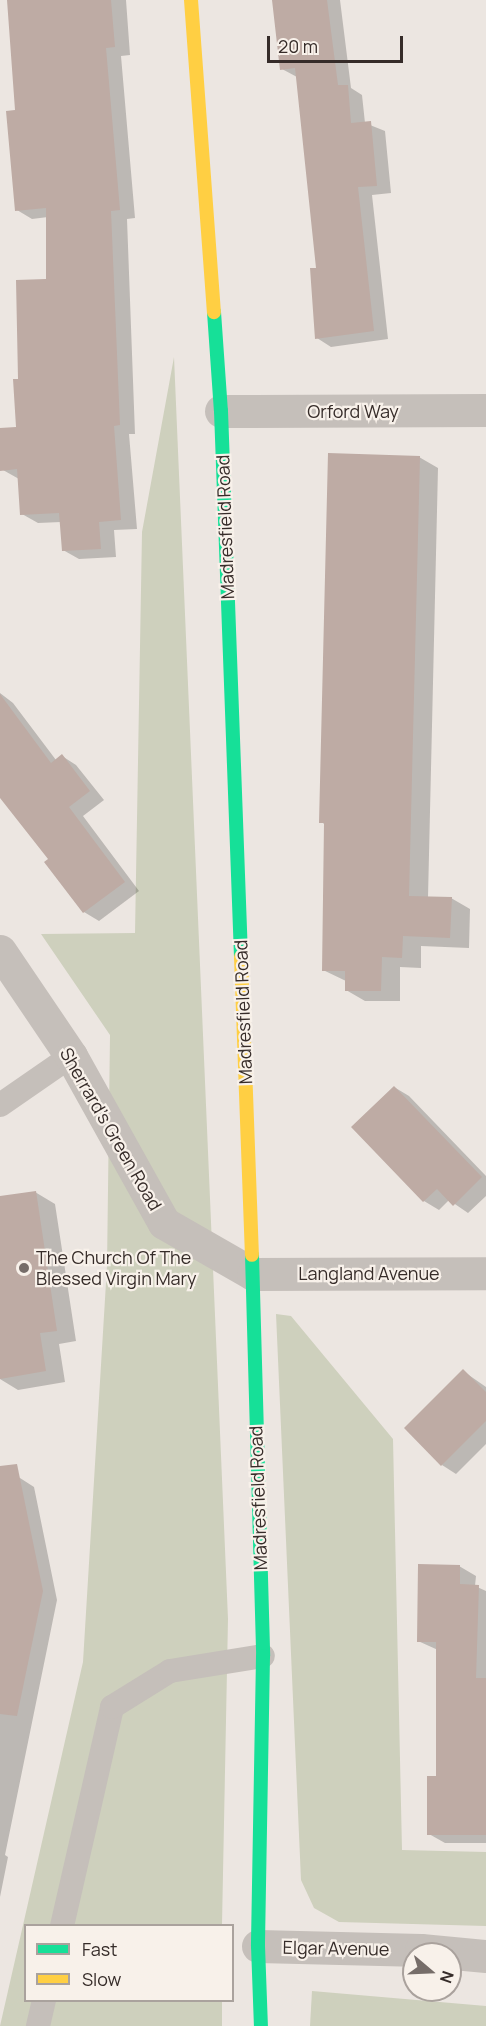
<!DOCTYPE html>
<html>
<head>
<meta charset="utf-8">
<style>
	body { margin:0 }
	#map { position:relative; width:486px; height:2026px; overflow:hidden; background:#ece6e1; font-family:Manrope,sans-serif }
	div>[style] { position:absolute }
	.green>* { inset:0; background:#ced0bd }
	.shadow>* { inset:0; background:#0003 }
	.building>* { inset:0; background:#beaba4 }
	.lane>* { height:24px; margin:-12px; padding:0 12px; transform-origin:12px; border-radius:12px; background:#c5bfba }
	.street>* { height:33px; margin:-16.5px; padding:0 16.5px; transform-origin:16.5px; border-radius:16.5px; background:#c5bfba }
	.fast>* { height:14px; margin:-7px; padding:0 7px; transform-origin:7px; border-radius:7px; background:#16e098 }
	.slow>* { height:14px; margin:-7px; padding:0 7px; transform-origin:7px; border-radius:7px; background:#ffcf43 }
	.dots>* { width:16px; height:16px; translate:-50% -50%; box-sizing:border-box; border:3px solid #f8f1ea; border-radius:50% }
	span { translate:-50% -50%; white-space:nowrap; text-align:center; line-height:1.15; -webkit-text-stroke:4.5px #f8f1ea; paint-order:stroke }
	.street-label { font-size:18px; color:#362c29 }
	.poi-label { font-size:18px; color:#362c29 }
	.left { translate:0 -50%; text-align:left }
	.legend { position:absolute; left:24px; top:1924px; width:210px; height:78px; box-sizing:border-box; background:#f8f1ea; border:2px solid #aaa29d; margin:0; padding:8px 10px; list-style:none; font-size:18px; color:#362c29 }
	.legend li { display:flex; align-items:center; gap:12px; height:30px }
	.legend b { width:30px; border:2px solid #aaa29d }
	.north { position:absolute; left:402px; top:1942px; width:60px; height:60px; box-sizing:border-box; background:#f8f1ea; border:2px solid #aaa29d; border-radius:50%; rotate:109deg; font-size:16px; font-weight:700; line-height:24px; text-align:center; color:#362c29 }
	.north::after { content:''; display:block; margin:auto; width:21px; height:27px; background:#766d69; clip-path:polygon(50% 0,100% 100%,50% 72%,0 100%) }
	.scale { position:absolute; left:267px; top:36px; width:136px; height:27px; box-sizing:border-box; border:3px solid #362c29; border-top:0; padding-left:8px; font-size:18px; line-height:21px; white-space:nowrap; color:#362c29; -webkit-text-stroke:4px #f8f1ea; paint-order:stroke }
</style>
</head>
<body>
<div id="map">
	<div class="green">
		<i style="clip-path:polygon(174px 357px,228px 1619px,222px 1925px,26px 1926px,26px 2000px,222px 2001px,222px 2026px,0 2026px,83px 1662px,107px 1266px,110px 1035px,41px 934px,135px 933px,142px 532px)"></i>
		<i style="clip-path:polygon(276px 1314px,291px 1316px,393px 1439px,402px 1850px,486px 1852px,486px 1926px,339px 1922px,314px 1908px,301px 1880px)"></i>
		<i style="clip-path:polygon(312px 1991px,486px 2006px,486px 2026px,310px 2026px)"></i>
	</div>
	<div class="shadow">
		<i style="clip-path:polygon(15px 0,126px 0,130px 55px,121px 56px,135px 218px,127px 219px,135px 434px,129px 434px,137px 529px,114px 530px,116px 557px,79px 559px,63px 550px,61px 522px,38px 523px,22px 514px,19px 479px,3px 470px,0 430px,18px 428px,20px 380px,48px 281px,48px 217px,32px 219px,17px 210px)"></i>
		<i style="clip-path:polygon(275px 0,340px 0,351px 88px,362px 95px,365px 123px,385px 131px,391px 193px,372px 195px,388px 339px,331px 347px,317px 338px,317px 270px,297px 77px,282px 69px)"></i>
		<i style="clip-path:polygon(419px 457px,438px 468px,428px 898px,451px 898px,470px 909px,469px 948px,421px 946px,421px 968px,400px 967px,400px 1001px,365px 1001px,346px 990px,346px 981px,323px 970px,326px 825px,321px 822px)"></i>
		<i style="clip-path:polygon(0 693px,13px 703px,56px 760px,62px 756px,76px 765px,104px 800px,83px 816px,139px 891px,99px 921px,84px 912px,46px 862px,50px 859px,0 795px)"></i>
		<i style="clip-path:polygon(394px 1087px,409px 1096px,486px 1176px,486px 1196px,468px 1213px,449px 1200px,439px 1210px,424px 1201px,353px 1127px)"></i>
		<i style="clip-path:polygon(35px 1192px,55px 1204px,76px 1341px,59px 1344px,65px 1382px,18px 1390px,0 1379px,0 1199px)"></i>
		<i style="clip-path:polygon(463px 1371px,486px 1387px,486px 1444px,456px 1474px,442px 1465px)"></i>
		<i style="clip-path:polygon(20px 1478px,34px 1487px,57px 1600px,5px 1855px,8px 1857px,0 1897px,0 1482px)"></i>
		<i style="clip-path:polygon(459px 1566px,476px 1576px,475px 1586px,486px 1591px,486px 1843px,445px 1843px,429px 1834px,437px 1778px,438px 1650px,418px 1641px)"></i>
	</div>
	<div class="building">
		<i style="clip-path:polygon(7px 0,111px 0,115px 47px,106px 48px,120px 210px,111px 211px,120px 425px,114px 426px,121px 520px,99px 522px,101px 549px,62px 551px,59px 513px,20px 515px,17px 469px,0 471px,0 428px,16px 427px,13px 379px,18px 379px,16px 280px,46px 279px,46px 208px,15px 211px,6px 111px,15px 110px)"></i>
		<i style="clip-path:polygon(272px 0,327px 0,338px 85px,348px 85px,351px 123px,371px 121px,377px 186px,358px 187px,374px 331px,315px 339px,310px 268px,316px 268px,295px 68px,280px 70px)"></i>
		<i style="clip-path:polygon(328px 453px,420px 456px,409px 896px,452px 897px,450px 938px,403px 936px,402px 958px,382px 957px,381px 991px,345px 991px,345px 971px,322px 971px,324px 823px,319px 823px)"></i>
		<i style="clip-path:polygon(0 694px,51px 763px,62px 754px,90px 791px,69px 807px,125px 882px,83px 913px,44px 862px,48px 859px,0 798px)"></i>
		<i style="clip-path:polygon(394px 1086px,482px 1177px,453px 1206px,437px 1189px,423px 1202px,351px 1127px)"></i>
		<i style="clip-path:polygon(36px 1191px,57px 1331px,40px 1333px,46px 1371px,0 1379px,0 1196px)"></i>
		<i style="clip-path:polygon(463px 1369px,486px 1392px,486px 1421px,441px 1466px,404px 1428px)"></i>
		<i style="clip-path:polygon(17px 1464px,43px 1591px,17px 1716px,0 1714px,0 1466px)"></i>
		<i style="clip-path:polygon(418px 1564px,460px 1565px,460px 1584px,479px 1585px,476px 1678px,486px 1678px,486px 1835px,427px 1835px,427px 1776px,436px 1776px,436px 1642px,417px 1642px)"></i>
	</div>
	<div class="lane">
		<i style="left:0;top:1105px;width:86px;rotate:-34.6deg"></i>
		<i style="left:62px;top:1926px;width:225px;rotate:-77.1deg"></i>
		<i style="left:112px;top:1707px;width:68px;rotate:-31.8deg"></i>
		<i style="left:170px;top:1671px;width:94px;rotate:-9.2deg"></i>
		<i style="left:38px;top:2026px;width:27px;rotate:-77deg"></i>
	</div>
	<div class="street">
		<i style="left:221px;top:411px;width:265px;rotate:-0.2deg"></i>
		<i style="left:0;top:951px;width:127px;rotate:55.9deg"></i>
		<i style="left:71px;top:1056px;width:191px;rotate:60.9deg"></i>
		<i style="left:164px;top:1223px;width:103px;rotate:29.8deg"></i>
		<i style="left:253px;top:1274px;width:233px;rotate:-0.2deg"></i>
		<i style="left:258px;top:1946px;width:163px;rotate:1.4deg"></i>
		<i style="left:421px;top:1950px;width:65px;rotate:5.3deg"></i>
	</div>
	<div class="fast">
		<i style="left:214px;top:312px;width:99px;rotate:86deg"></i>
		<i style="left:221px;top:411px;width:546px;rotate:87.9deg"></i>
		<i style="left:252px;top:1255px;width:401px;rotate:88.4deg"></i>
		<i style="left:263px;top:1656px;width:290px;rotate:91deg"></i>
		<i style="left:258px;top:1946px;width:80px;rotate:87.9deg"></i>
	</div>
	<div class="slow">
		<i style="left:191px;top:0;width:313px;rotate:85.8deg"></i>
		<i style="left:241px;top:957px;width:298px;rotate:87.9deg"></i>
	</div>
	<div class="dots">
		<i style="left:24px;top:1268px;background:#766d69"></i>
	</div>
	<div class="street-label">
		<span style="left:353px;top:411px">Orford Way</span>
		<span style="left:225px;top:527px;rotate:-92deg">Madresfield Road</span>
		<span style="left:243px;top:1012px;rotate:-92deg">Madresfield Road</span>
		<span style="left:111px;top:1129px;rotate:60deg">Sherrard's Green Road</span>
		<span style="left:369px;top:1273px">Langland Avenue</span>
		<span style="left:258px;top:1498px;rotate:-92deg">Madresfield Road</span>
		<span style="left:336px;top:1948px;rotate:1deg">Elgar Avenue</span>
	</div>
	<div class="poi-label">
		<span class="left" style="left:36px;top:1268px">The Church Of The<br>Blessed Virgin Mary</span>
	</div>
	<ul class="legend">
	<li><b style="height:8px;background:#16e098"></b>Fast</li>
	<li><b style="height:8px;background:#ffcf43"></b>Slow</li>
	</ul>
	<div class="north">N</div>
	<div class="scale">20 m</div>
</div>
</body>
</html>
